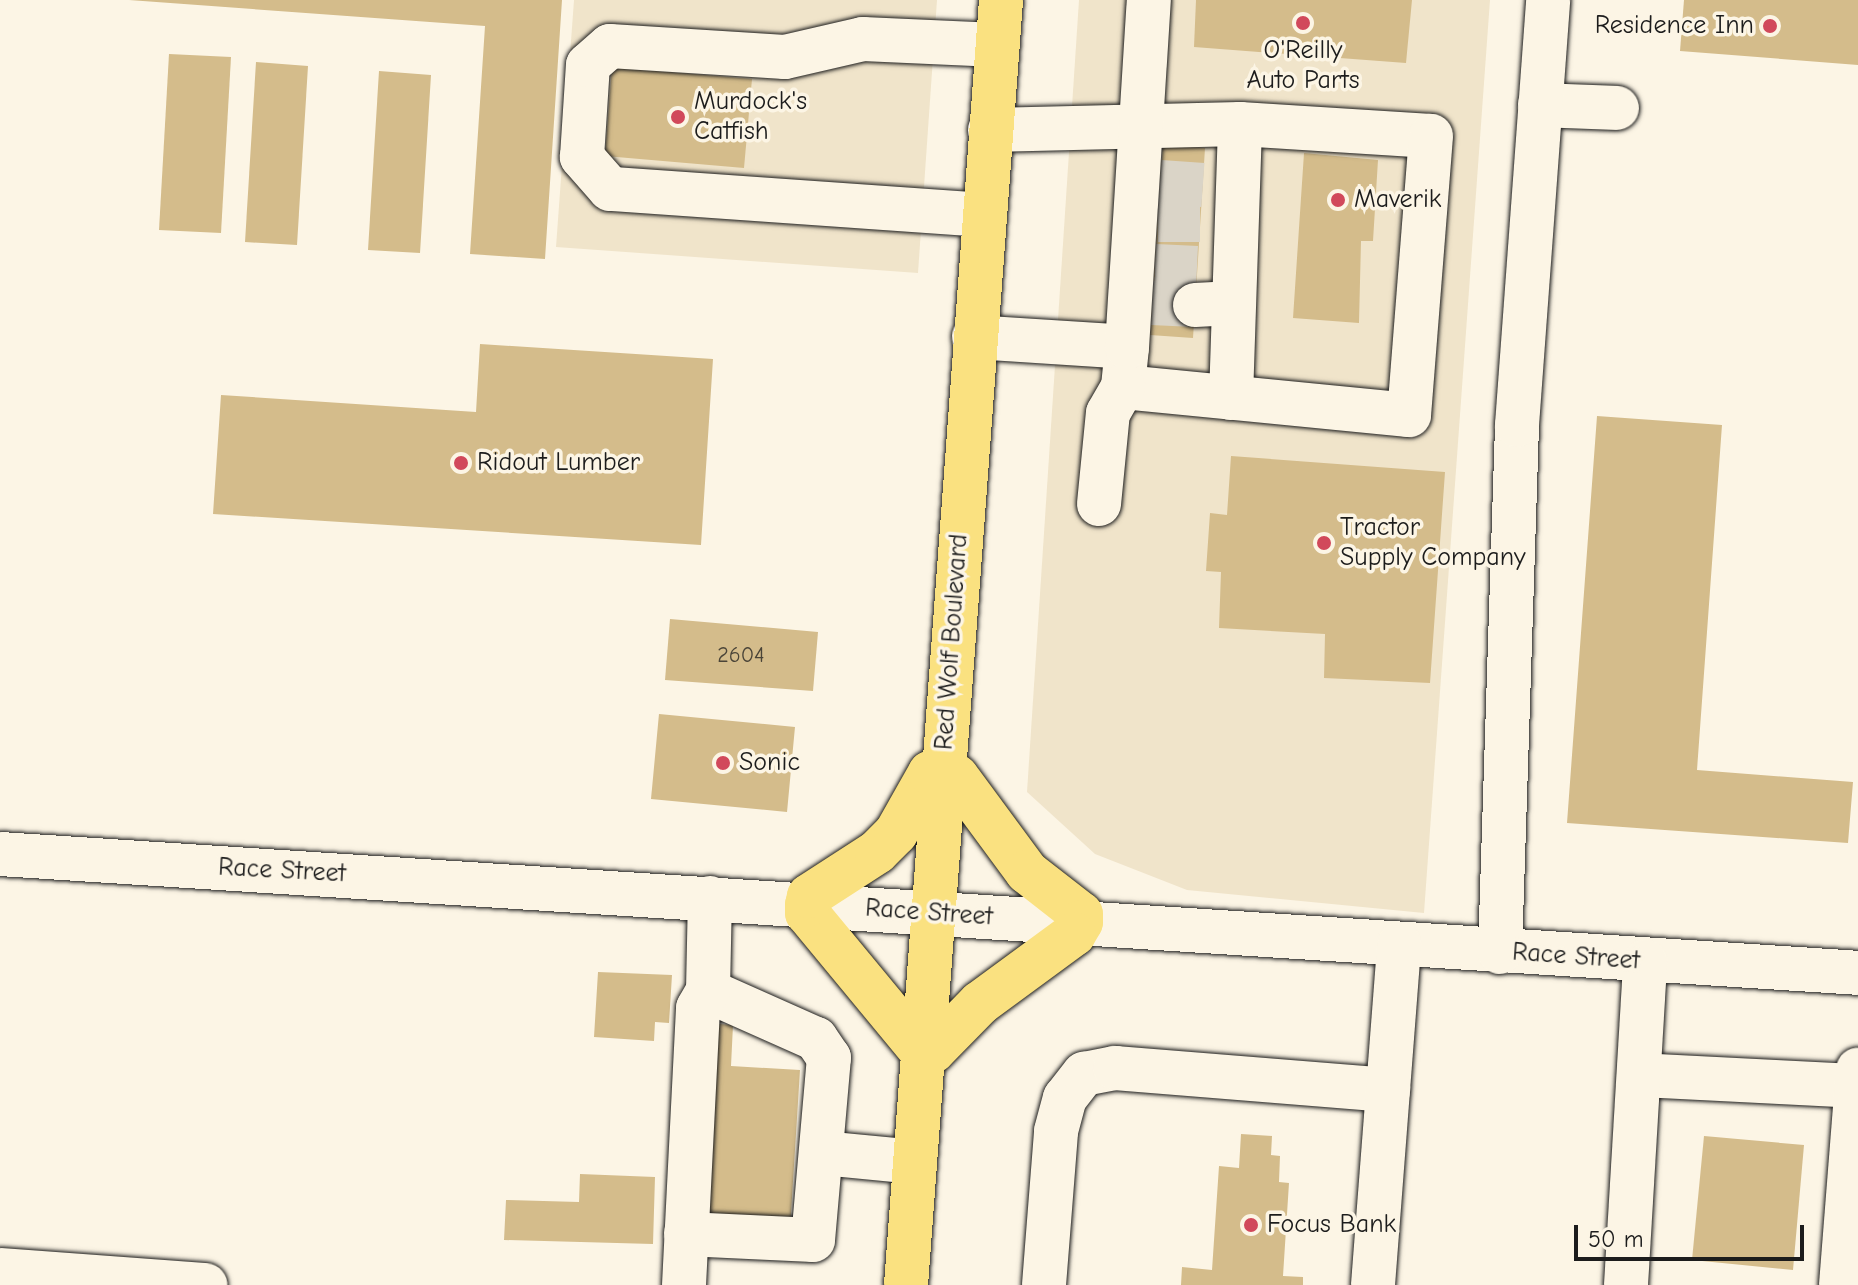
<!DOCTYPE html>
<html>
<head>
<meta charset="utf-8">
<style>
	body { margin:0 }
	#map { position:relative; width:1858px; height:1285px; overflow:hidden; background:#fcf5e5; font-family:"Comic Neue",sans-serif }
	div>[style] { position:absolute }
	.built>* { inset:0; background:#f0e4ca }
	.building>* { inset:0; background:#d4bc8b }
	.minor-tunnel>* { height:44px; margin-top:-22px; transform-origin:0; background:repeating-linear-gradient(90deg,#dad4c7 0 44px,transparent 0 66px) }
	.roads { filter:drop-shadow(0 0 2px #1c1c1c) drop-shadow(0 0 2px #1c1c1c) }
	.minor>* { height:44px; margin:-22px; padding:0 22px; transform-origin:22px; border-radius:22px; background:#fcf5e5 }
	.highway>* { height:44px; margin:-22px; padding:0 22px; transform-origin:22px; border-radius:22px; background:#fae180 }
	.dots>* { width:22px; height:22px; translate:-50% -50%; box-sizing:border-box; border:4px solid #fcf5e5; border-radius:50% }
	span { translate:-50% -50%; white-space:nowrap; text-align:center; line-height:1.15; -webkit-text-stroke:7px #fcf5e5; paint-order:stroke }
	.number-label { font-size:22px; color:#4a4438 }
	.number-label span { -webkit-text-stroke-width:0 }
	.poi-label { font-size:26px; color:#1c1c1c }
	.right { translate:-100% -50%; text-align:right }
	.left { translate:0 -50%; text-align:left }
	.street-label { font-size:26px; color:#1c1c1c }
	.scale { position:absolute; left:1574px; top:1225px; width:230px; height:36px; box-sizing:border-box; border:4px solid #1c1c1c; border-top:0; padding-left:10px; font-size:24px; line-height:28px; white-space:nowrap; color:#1c1c1c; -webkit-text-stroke:6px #fcf5e5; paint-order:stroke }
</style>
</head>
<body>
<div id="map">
	<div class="built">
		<i style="clip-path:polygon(574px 0,937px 0,918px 273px,556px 247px)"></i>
		<i style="clip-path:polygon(1079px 0,1490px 0,1424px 913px,1187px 890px,1095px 854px,1027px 792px)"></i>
	</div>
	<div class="building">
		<i style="clip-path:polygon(129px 0,562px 0,545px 259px,470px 254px,485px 26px)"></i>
		<i style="clip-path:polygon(1196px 0,1412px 0,1406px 63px,1194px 47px)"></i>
		<i style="clip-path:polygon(1684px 0,1858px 0,1858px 65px,1680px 51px)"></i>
		<i style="clip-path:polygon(169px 54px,231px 57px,221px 233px,159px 230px)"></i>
		<i style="clip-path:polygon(256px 62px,308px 66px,297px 245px,245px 242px)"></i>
		<i style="clip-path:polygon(612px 67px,752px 79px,744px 168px,605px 156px)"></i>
		<i style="clip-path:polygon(379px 71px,431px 75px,420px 253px,368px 250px)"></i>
		<i style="clip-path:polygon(1163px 145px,1205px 148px,1193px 338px,1150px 335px)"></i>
		<i style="clip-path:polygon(1304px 153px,1378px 160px,1373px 241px,1361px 241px,1359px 323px,1293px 318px)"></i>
		<i style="clip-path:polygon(480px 344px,713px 359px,701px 545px,213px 514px,221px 395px,476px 412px)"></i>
		<i style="clip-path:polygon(1597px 416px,1722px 425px,1697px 770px,1853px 782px,1848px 843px,1567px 823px)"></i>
		<i style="clip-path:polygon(1231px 456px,1445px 472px,1430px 683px,1324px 678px,1325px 634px,1219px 628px,1221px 572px,1206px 571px,1210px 513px,1227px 515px)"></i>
		<i style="clip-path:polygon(670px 619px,818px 632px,813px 691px,665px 680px)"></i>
		<i style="clip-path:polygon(659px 714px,795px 727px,787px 812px,651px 799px)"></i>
		<i style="clip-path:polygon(598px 972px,672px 975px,669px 1023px,655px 1022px,654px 1041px,594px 1037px)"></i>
		<i style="clip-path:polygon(705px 1023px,733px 1025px,731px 1066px,800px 1070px,790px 1229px,694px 1224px)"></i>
		<i style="clip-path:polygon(1241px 1134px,1272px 1136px,1271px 1155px,1280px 1156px,1279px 1182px,1289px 1183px,1283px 1276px,1303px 1277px,1303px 1285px,1181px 1285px,1182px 1267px,1212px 1270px,1219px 1166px,1239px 1168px)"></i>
		<i style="clip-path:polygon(1704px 1136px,1804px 1145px,1793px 1270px,1692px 1260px)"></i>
		<i style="clip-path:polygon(580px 1174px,655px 1177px,653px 1244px,504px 1240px,506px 1200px,579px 1202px)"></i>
	</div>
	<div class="minor-tunnel">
		<i style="left:1160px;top:182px;width:43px;rotate:4deg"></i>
		<i style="left:1158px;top:220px;width:42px"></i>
		<i style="left:1155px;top:266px;width:42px;rotate:2.7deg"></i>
		<i style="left:1152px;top:303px;width:43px;rotate:2.7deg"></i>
	</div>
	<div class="roads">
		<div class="minor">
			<i style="left:1540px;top:105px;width:77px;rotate:2.2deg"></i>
			<i style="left:990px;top:130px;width:250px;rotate:-1.4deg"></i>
			<i style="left:1240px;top:124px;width:191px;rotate:3.6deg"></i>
			<i style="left:1431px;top:136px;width:280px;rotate:94.5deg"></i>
			<i style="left:1409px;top:415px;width:287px;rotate:-174.4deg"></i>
			<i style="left:1123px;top:387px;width:40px;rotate:-84.3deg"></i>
			<i style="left:984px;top:215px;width:375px;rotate:-176deg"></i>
			<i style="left:610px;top:189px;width:43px;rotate:-131.2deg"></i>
			<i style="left:582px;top:157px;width:92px;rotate:-86.3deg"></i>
			<i style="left:588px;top:65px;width:29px;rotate:-41deg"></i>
			<i style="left:610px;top:46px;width:175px;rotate:3.6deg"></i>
			<i style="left:785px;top:57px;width:80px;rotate:-13deg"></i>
			<i style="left:863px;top:39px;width:134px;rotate:2.6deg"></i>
			<i style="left:1195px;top:305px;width:39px;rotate:-3deg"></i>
			<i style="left:974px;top:337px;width:153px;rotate:3.7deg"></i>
			<i style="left:1127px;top:347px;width:348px;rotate:-86.4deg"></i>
			<i style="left:1231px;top:398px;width:274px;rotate:-88.1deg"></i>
			<i style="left:1099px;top:504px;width:91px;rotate:-84.4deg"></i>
			<i style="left:1108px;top:413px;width:30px;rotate:-60deg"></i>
			<i style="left:0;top:854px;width:1862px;rotate:3.66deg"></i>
			<i style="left:1500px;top:952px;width:527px;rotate:-88.15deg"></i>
			<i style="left:1517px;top:425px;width:426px;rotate:-85.8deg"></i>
			<i style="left:1639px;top:1075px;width:218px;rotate:2.9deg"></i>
			<i style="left:822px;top:1153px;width:93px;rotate:5.5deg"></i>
			<i style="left:686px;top:1234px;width:127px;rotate:2.7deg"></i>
			<i style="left:813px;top:1240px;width:183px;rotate:-85deg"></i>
			<i style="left:829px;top:1058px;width:23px;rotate:-124deg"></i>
			<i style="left:816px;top:1039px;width:118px;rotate:-156deg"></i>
			<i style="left:708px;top:991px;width:93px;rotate:-88.8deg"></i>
			<i style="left:0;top:1270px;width:206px;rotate:4.2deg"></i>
			<i style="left:684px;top:1285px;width:277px;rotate:-87.1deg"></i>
			<i style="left:698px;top:1008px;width:20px;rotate:-60deg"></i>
			<i style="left:1044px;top:1285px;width:154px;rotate:-85.5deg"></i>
			<i style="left:1056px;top:1131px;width:34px;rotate:-75deg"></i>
			<i style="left:1065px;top:1098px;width:31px;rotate:-52deg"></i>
			<i style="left:1084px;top:1074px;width:32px;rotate:-11deg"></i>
			<i style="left:1115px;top:1068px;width:274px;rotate:4.6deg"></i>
			<i style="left:1373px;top:1285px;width:342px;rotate:-85.6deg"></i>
			<i style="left:1626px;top:1285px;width:324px;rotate:-86.6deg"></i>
			<i style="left:1841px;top:1285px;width:216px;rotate:-85.5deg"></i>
		</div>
		<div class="highway">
			<i style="left:944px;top:767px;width:16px;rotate:38deg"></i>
			<i style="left:957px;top:777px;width:118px;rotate:53.6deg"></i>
			<i style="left:1027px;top:872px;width:68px;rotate:37.9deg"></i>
			<i style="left:1081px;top:914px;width:8px;rotate:90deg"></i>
			<i style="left:1081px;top:922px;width:14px;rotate:120deg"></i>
			<i style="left:1074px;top:934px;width:117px;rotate:143.7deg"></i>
			<i style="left:980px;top:1003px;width:67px;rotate:134.4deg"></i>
			<i style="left:933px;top:1051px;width:10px;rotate:169deg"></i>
			<i style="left:923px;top:1053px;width:182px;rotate:-129.6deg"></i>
			<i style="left:807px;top:913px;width:8px;rotate:-90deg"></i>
			<i style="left:807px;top:905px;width:9px;rotate:-77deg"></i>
			<i style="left:809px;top:896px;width:81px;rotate:-32.9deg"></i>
			<i style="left:877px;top:852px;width:27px;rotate:-45deg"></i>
			<i style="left:896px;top:833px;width:69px;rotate:-60.5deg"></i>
			<i style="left:930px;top:773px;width:15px;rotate:-23deg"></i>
			<i style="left:906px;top:1285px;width:1289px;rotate:-85.77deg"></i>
		</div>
	</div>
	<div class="dots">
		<i style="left:1303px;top:23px;background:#d1495b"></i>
		<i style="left:1770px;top:26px;background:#d1495b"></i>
		<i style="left:678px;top:117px;background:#d1495b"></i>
		<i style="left:1338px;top:200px;background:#d1495b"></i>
		<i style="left:461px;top:463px;background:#d1495b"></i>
		<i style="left:1324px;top:543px;background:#d1495b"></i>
		<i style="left:723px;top:763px;background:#d1495b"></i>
		<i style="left:1251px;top:1225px;background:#d1495b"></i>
	</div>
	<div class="number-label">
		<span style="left:741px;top:656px">2604</span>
	</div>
	<div class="poi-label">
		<span class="right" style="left:1754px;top:26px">Residence Inn</span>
		<span style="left:1303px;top:66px">O'Reilly<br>Auto Parts</span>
		<span class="left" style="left:694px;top:117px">Murdock's<br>Catfish</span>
		<span class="left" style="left:1354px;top:200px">Maverik</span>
		<span class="left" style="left:477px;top:463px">Ridout Lumber</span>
		<span class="left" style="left:1340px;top:543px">Tractor<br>Supply Company</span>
		<span class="left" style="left:739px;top:763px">Sonic</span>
		<span class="left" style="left:1267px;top:1225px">Focus Bank</span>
	</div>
	<div class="street-label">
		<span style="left:952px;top:642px;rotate:-86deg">Red Wolf Boulevard</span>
		<span style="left:282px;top:871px;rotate:3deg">Race Street</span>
		<span style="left:929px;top:913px;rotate:4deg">Race Street</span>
		<span style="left:1576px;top:957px;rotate:4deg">Race Street</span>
	</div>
	<div class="scale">50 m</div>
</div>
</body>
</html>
